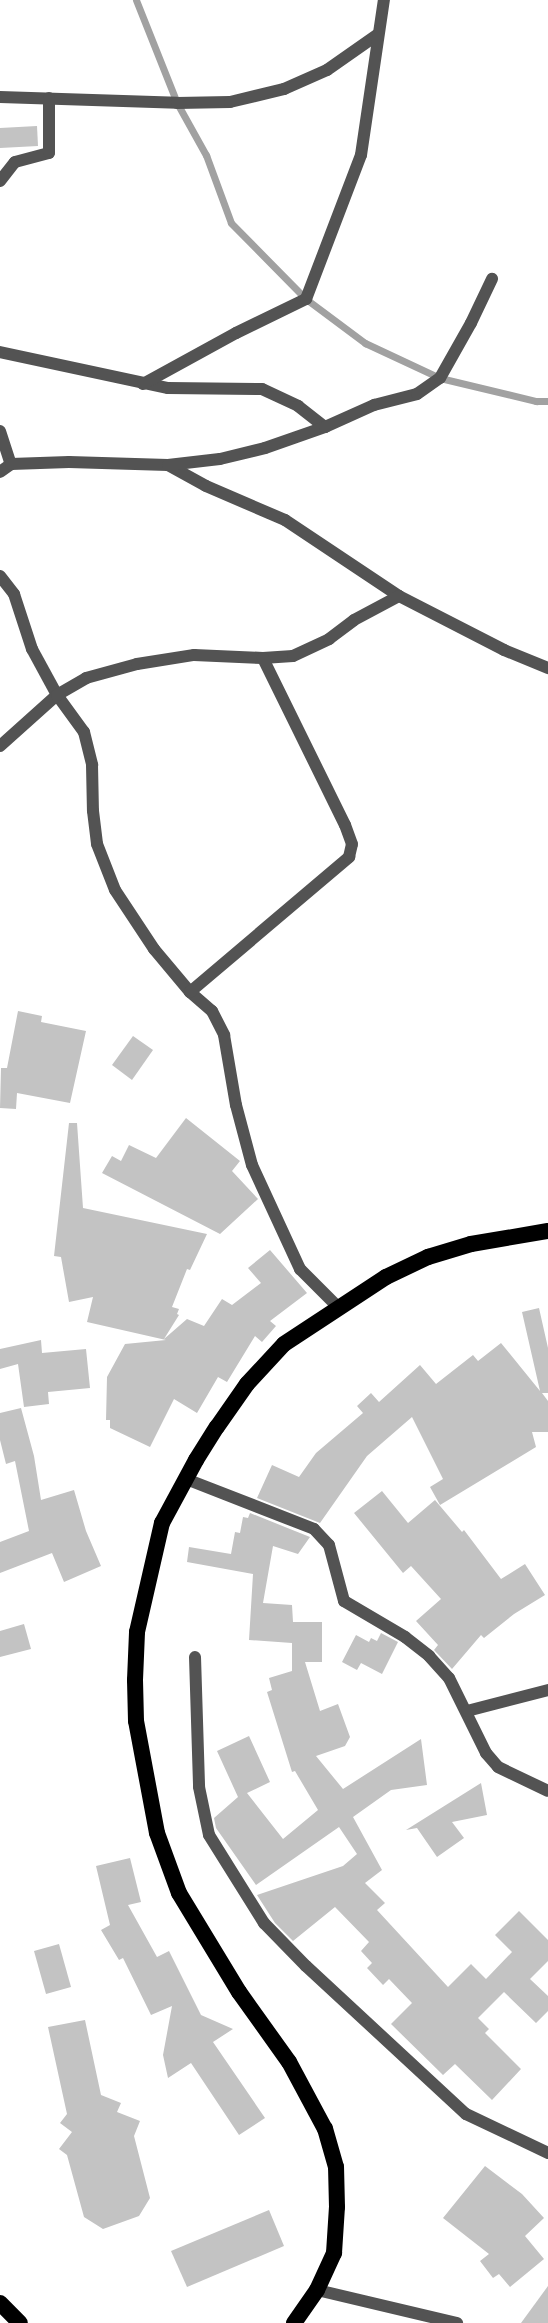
<!DOCTYPE html>
<html>
<head>
<meta charset="utf-8">
<style>
	body { margin:0 }
	#map { position:relative; width:548px; height:2323px; overflow:hidden; background:#fff; font-family:"PT Sans",sans-serif }
	div>[style] { position:absolute }
	.stream>* { height:7px; margin:-3.5px; padding:0 3.5px; transform-origin:3.5px; border-radius:3.5px; background:#a1a1a1 }
	.building>* { inset:0; background:#c3c3c3 }
	.minor>* { height:12px; margin:-6px; padding:0 6px; transform-origin:6px; border-radius:6px; background:#535353 }
	.trunk>* { height:16px; margin:-8px; padding:0 8px; transform-origin:8px; border-radius:8px; background:#000 }
	span { translate:-50% -50%; white-space:nowrap; text-align:center; line-height:1.15; -webkit-text-stroke:5px #fff; paint-order:stroke }
</style>
</head>
<body>
<div id="map">
	<div class="stream">
		<i style="left:136px;top:0;width:111px;rotate:68.3deg"></i>
		<i style="left:177px;top:103px;width:60px;rotate:60.9deg"></i>
		<i style="left:206px;top:155px;width:72px;rotate:69.8deg"></i>
		<i style="left:231px;top:223px;width:107px;rotate:45.4deg"></i>
		<i style="left:306px;top:299px;width:74px;rotate:36.7deg"></i>
		<i style="left:365px;top:343px;width:83px;rotate:25deg"></i>
		<i style="left:440px;top:378px;width:99px;rotate:13.5deg"></i>
		<i style="left:536px;top:401px;width:12px"></i>
	</div>
	<div class="building">
		<i style="clip-path:polygon(37px 126px,38px 146px,0 148px,0 128px)"></i>
		<i style="clip-path:polygon(18px 1011px,42px 1016px,41px 1022px,86px 1031px,70px 1103px,17px 1093px,16px 1109px,0 1108px,1px 1068px,7px 1068px)"></i>
		<i style="clip-path:polygon(133px 1036px,153px 1050px,132px 1080px,112px 1065px)"></i>
		<i style="clip-path:polygon(186px 1118px,240px 1161px,232px 1171px,258px 1199px,220px 1234px,102px 1173px,112px 1156px,121px 1161px,129px 1145px,156px 1158px)"></i>
		<i style="clip-path:polygon(69px 1123px,77px 1123px,83px 1208px,207px 1234px,190px 1270px,187px 1269px,172px 1307px,179px 1309px,177px 1314px,179px 1315px,164px 1339px,187px 1319px,204px 1326px,222px 1299px,232px 1305px,261px 1283px,248px 1268px,270px 1250px,307px 1293px,270px 1321px,276px 1326px,262px 1342px,255px 1336px,227px 1382px,218px 1377px,197px 1413px,174px 1399px,150px 1447px,110px 1428px,110px 1420px,106px 1420px,107px 1377px,125px 1344px,166px 1340px,87px 1322px,93px 1297px,69px 1302px,61px 1257px,54px 1256px)"></i>
		<i style="clip-path:polygon(539px 1308px,548px 1348px,548px 1393px,542px 1393px,548px 1401px,548px 1432px,532px 1432px,536px 1447px,440px 1505px,430px 1487px,443px 1479px,412px 1417px,367px 1456px,320px 1523px,257px 1498px,272px 1465px,299px 1477px,316px 1453px,363px 1413px,357px 1406px,371px 1393px,379px 1402px,420px 1365px,436px 1384px,473px 1355px,478px 1361px,501px 1343px,540px 1391px,522px 1312px)"></i>
		<i style="clip-path:polygon(41px 1340px,42px 1353px,86px 1349px,90px 1388px,48px 1392px,49px 1404px,24px 1407px,18px 1364px,0 1369px,0 1349px)"></i>
		<i style="clip-path:polygon(21px 1408px,34px 1456px,41px 1500px,74px 1490px,86px 1531px,101px 1566px,64px 1582px,52px 1553px,0 1573px,0 1542px,29px 1531px,15px 1461px,6px 1464px,0 1440px,0 1413px)"></i>
		<i style="clip-path:polygon(382px 1491px,408px 1523px,435px 1500px,462px 1532px,464px 1530px,501px 1579px,525px 1564px,545px 1595px,514px 1614px,484px 1638px,481px 1635px,452px 1669px,434px 1650px,438px 1645px,416px 1621px,441px 1599px,411px 1566px,403px 1573px,354px 1513px)"></i>
		<i style="clip-path:polygon(250px 1513px,310px 1537px,298px 1554px,273px 1546px,263px 1603px,292px 1605px,293px 1622px,322px 1622px,322px 1662px,305px 1662px,320px 1711px,338px 1704px,350px 1737px,345px 1746px,316px 1756px,343px 1789px,421px 1739px,427px 1785px,391px 1790px,353px 1817px,382px 1870px,365px 1883px,385px 1903px,377px 1910px,448px 1987px,471px 1964px,486px 1979px,512px 1952px,495px 1935px,519px 1911px,548px 1940px,548px 1961px,530px 1979px,548px 1996px,548px 2011px,536px 2023px,504px 1992px,478px 2018px,489px 2029px,485px 2033px,521px 2069px,492px 2100px,455px 2064px,443px 2075px,391px 2024px,412px 2003px,389px 1979px,383px 1985px,367px 1968px,372px 1963px,361px 1951px,369px 1942px,335px 1907px,293px 1941px,275px 1923px,257px 1895px,343px 1866px,357px 1854px,339px 1827px,256px 1885px,216px 1828px,214px 1818px,238px 1797px,217px 1751px,249px 1736px,270px 1782px,247px 1793px,283px 1839px,318px 1810px,295px 1771px,292px 1772px,267px 1692px,272px 1690px,269px 1678px,292px 1671px,292px 1643px,249px 1640px,253px 1574px,187px 1562px,189px 1547px,231px 1554px,235px 1532px,240px 1533px,243px 1517px,248px 1518px)"></i>
		<i style="clip-path:polygon(24px 1624px,31px 1649px,0 1657px,0 1631px)"></i>
		<i style="clip-path:polygon(381px 1633px,398px 1642px,382px 1674px,361px 1663px,357px 1670px,342px 1662px,356px 1635px,369px 1642px,371px 1638px,377px 1641px)"></i>
		<i style="clip-path:polygon(481px 1783px,487px 1815px,452px 1822px,464px 1838px,437px 1857px,417px 1828px,406px 1830px)"></i>
		<i style="clip-path:polygon(130px 1858px,141px 1902px,128px 1905px,157px 1957px,169px 1951px,201px 2015px,233px 2029px,213px 2042px,265px 2118px,239px 2135px,191px 2063px,168px 2078px,163px 2055px,172px 2006px,151px 2015px,123px 1958px,119px 1960px,101px 1930px,110px 1925px,96px 1866px)"></i>
		<i style="clip-path:polygon(59px 1944px,71px 1987px,46px 1994px,34px 1951px)"></i>
		<i style="clip-path:polygon(85px 2020px,101px 2095px,121px 2103px,117px 2112px,140px 2121px,134px 2136px,150px 2198px,139px 2216px,103px 2229px,84px 2217px,67px 2155px,59px 2149px,72px 2132px,60px 2123px,67px 2114px,48px 2027px)"></i>
		<i style="clip-path:polygon(485px 2166px,522px 2194px,544px 2218px,525px 2236px,544px 2259px,510px 2287px,499px 2274px,493px 2278px,480px 2261px,489px 2254px,443px 2218px)"></i>
		<i style="clip-path:polygon(269px 2210px,284px 2246px,187px 2287px,171px 2251px)"></i>
		<i style="clip-path:polygon(548px 2286px,548px 2323px,521px 2323px)"></i>
	</div>
	<div class="minor">
		<i style="left:0;top:97px;width:177px;rotate:1.9deg"></i>
		<i style="left:177px;top:103px;width:53px;rotate:-1.1deg"></i>
		<i style="left:230px;top:102px;width:56px;rotate:-13.5deg"></i>
		<i style="left:284px;top:89px;width:47px;rotate:-23.8deg"></i>
		<i style="left:327px;top:70px;width:61px;rotate:-35deg"></i>
		<i style="left:0;top:181px;width:24px;rotate:-52deg"></i>
		<i style="left:15px;top:162px;width:35px;rotate:-15deg"></i>
		<i style="left:49px;top:153px;width:55px;rotate:-90deg"></i>
		<i style="left:0;top:352px;width:172px;rotate:12.1deg"></i>
		<i style="left:168px;top:388px;width:94px;rotate:0.6deg"></i>
		<i style="left:262px;top:389px;width:40px;rotate:25deg"></i>
		<i style="left:298px;top:406px;width:34px;rotate:38deg"></i>
		<i style="left:143px;top:384px;width:106px;rotate:-28.7deg"></i>
		<i style="left:236px;top:333px;width:78px;rotate:-25.9deg"></i>
		<i style="left:306px;top:299px;width:154px;rotate:-69.1deg"></i>
		<i style="left:361px;top:155px;width:157px;rotate:-81.6deg"></i>
		<i style="left:0;top:431px;width:35px;rotate:72deg"></i>
		<i style="left:168px;top:465px;width:43px;rotate:28.9deg"></i>
		<i style="left:206px;top:486px;width:86px;rotate:23.3deg"></i>
		<i style="left:285px;top:520px;width:137px;rotate:33.7deg"></i>
		<i style="left:399px;top:596px;width:118px;rotate:27.2deg"></i>
		<i style="left:504px;top:650px;width:48px;rotate:22.2deg"></i>
		<i style="left:0;top:472px;width:14px;rotate:-36deg"></i>
		<i style="left:11px;top:464px;width:58px;rotate:-2deg"></i>
		<i style="left:69px;top:462px;width:99px;rotate:1.7deg"></i>
		<i style="left:168px;top:465px;width:52px;rotate:-6.6deg"></i>
		<i style="left:220px;top:459px;width:46px;rotate:-13.7deg"></i>
		<i style="left:265px;top:448px;width:64px;rotate:-19.3deg"></i>
		<i style="left:325px;top:427px;width:54px;rotate:-24.2deg"></i>
		<i style="left:374px;top:405px;width:44px;rotate:-14.3deg"></i>
		<i style="left:417px;top:394px;width:28px;rotate:-35deg"></i>
		<i style="left:440px;top:378px;width:63px;rotate:-60.6deg"></i>
		<i style="left:471px;top:323px;width:49px;rotate:-64.5deg"></i>
		<i style="left:0;top:576px;width:23px;rotate:52deg"></i>
		<i style="left:14px;top:594px;width:58px;rotate:71.9deg"></i>
		<i style="left:32px;top:649px;width:52px;rotate:61.5deg"></i>
		<i style="left:57px;top:695px;width:46px;rotate:53.9deg"></i>
		<i style="left:84px;top:732px;width:34px;rotate:76deg"></i>
		<i style="left:92px;top:765px;width:46px;rotate:88.8deg"></i>
		<i style="left:93px;top:811px;width:33px;rotate:83deg"></i>
		<i style="left:97px;top:844px;width:49px;rotate:68.6deg"></i>
		<i style="left:115px;top:890px;width:71px;rotate:56.5deg"></i>
		<i style="left:154px;top:949px;width:56px;rotate:50.1deg"></i>
		<i style="left:190px;top:992px;width:29px;rotate:41deg"></i>
		<i style="left:212px;top:1011px;width:27px;rotate:63deg"></i>
		<i style="left:224px;top:1035px;width:71px;rotate:80.3deg"></i>
		<i style="left:236px;top:1105px;width:62px;rotate:75.1deg"></i>
		<i style="left:252px;top:1165px;width:115px;rotate:65.2deg"></i>
		<i style="left:300px;top:1269px;width:54px;rotate:45deg"></i>
		<i style="left:0;top:746px;width:76px;rotate:-41.8deg"></i>
		<i style="left:57px;top:695px;width:34px;rotate:-30deg"></i>
		<i style="left:86px;top:678px;width:53px;rotate:-15.4deg"></i>
		<i style="left:137px;top:664px;width:58px;rotate:-9deg"></i>
		<i style="left:194px;top:655px;width:69px;rotate:2.5deg"></i>
		<i style="left:263px;top:658px;width:30px;rotate:-4deg"></i>
		<i style="left:293px;top:656px;width:40px;rotate:-25deg"></i>
		<i style="left:329px;top:639px;width:31px;rotate:-37deg"></i>
		<i style="left:354px;top:620px;width:51px;rotate:-28.1deg"></i>
		<i style="left:190px;top:992px;width:209px;rotate:-40.3deg"></i>
		<i style="left:349px;top:857px;width:13px;rotate:-77deg"></i>
		<i style="left:352px;top:844px;width:20px;rotate:-110deg"></i>
		<i style="left:345px;top:825px;width:186px;rotate:-116.2deg"></i>
		<i style="left:186px;top:1479px;width:137px;rotate:21.3deg"></i>
		<i style="left:314px;top:1529px;width:22px;rotate:47deg"></i>
		<i style="left:329px;top:1545px;width:58px;rotate:75deg"></i>
		<i style="left:344px;top:1601px;width:71px;rotate:30.5deg"></i>
		<i style="left:405px;top:1637px;width:31px;rotate:38deg"></i>
		<i style="left:429px;top:1656px;width:30px;rotate:48deg"></i>
		<i style="left:449px;top:1678px;width:84px;rotate:63.7deg"></i>
		<i style="left:486px;top:1753px;width:18px;rotate:49deg"></i>
		<i style="left:498px;top:1767px;width:55px;rotate:25.6deg"></i>
		<i style="left:195px;top:1657px;width:130px;rotate:88.2deg"></i>
		<i style="left:199px;top:1787px;width:49px;rotate:78.2deg"></i>
		<i style="left:209px;top:1835px;width:104px;rotate:58deg"></i>
		<i style="left:264px;top:1923px;width:60px;rotate:45.7deg"></i>
		<i style="left:306px;top:1966px;width:218px;rotate:42.8deg"></i>
		<i style="left:466px;top:2114px;width:91px;rotate:25.4deg"></i>
		<i style="left:467px;top:1711px;width:84px;rotate:-14.5deg"></i>
		<i style="left:317px;top:2290px;width:144px;rotate:13.3deg"></i>
	</div>
	<div class="trunk">
		<i style="left:0;top:2303px;width:28px;rotate:45deg"></i>
		<i style="left:294px;top:2323px;width:40px;rotate:-55.1deg"></i>
		<i style="left:317px;top:2290px;width:41px;rotate:-65.3deg"></i>
		<i style="left:334px;top:2253px;width:46px;rotate:-86.3deg"></i>
		<i style="left:337px;top:2207px;width:40px;rotate:-91.4deg"></i>
		<i style="left:336px;top:2167px;width:40px;rotate:-106deg"></i>
		<i style="left:325px;top:2129px;width:76px;rotate:-118.2deg"></i>
		<i style="left:289px;top:2062px;width:86px;rotate:-125.5deg"></i>
		<i style="left:239px;top:1992px;width:116px;rotate:-121.2deg"></i>
		<i style="left:179px;top:1893px;width:64px;rotate:-110.1deg"></i>
		<i style="left:157px;top:1833px;width:114px;rotate:-100.6deg"></i>
		<i style="left:136px;top:1721px;width:41px;rotate:-91.4deg"></i>
		<i style="left:135px;top:1680px;width:48px;rotate:-87.6deg"></i>
		<i style="left:137px;top:1632px;width:112px;rotate:-77.1deg"></i>
		<i style="left:162px;top:1523px;width:72px;rotate:-61.6deg"></i>
		<i style="left:196px;top:1460px;width:39px;rotate:-58deg"></i>
		<i style="left:217px;top:1427px;width:52px;rotate:-55.1deg"></i>
		<i style="left:247px;top:1384px;width:54px;rotate:-47.2deg"></i>
		<i style="left:284px;top:1344px;width:122px;rotate:-33.3deg"></i>
		<i style="left:386px;top:1277px;width:47px;rotate:-25.5deg"></i>
		<i style="left:428px;top:1257px;width:45px;rotate:-16.8deg"></i>
		<i style="left:471px;top:1244px;width:78px;rotate:-9.6deg"></i>
	</div>
</div>
</body>
</html>
